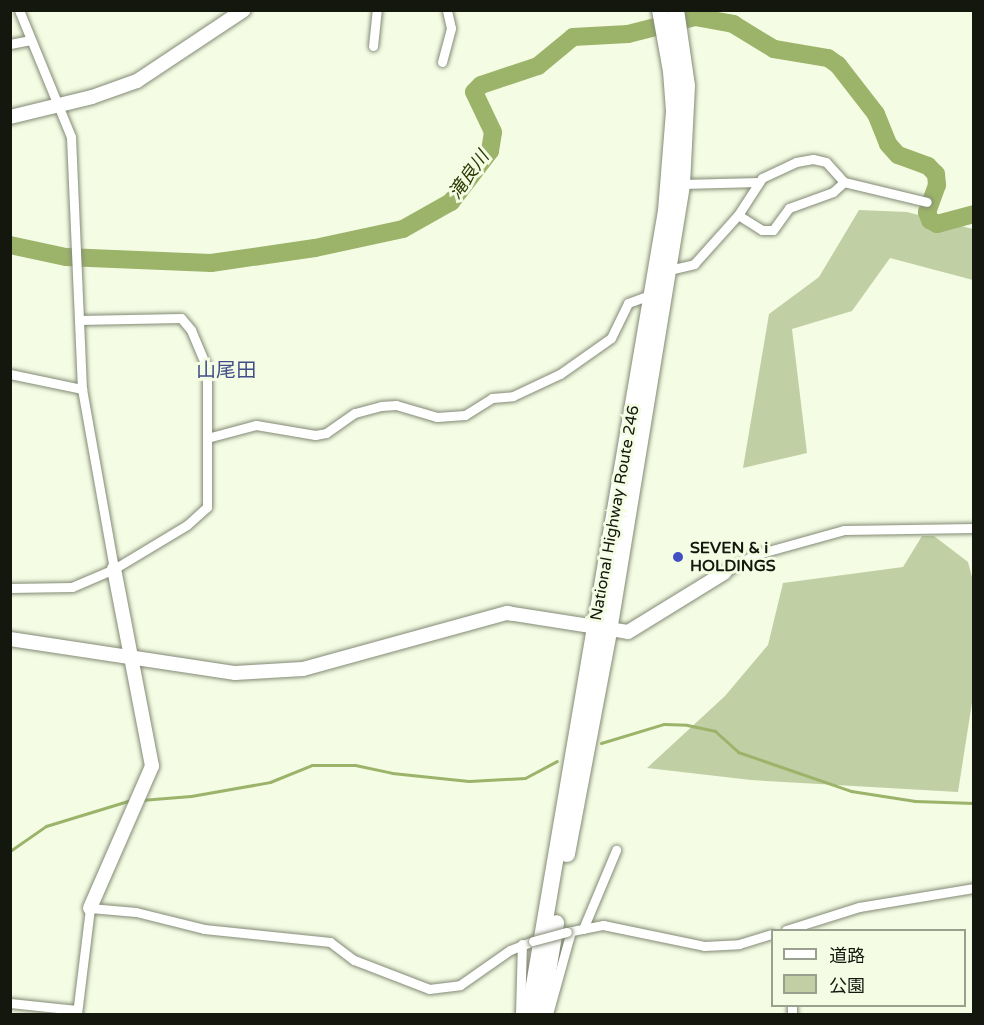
<!DOCTYPE html>
<html>
<head>
<meta charset="utf-8">
<style>
	body { margin:0 }
	#map { position:relative; width:984px; height:1025px; overflow:hidden; background:#f4fce4; font-family:"Varela Round","Noto Sans JP",sans-serif }
	div>[style] { position:absolute }
	.green>* { inset:0; background:#c1cfa4 }
	.stream>* { height:3px; margin:-1.5px; padding:0 1.5px; transform-origin:1.5px; border-radius:1.5px; background:#9cb36a }
	.river>* { height:18px; margin:-9px; padding:0 9px; transform-origin:9px; border-radius:9px; background:#9cb36a }
	.roads { filter:drop-shadow(0 0 2px #838a75) drop-shadow(0 0 2px #838a75) }
	.street>* { height:9px; margin:-4.5px; padding:0 4.5px; transform-origin:4.5px; border-radius:4.5px; background:#fff }
	.secondary>* { height:14px; margin:-7px; padding:0 7px; transform-origin:7px; border-radius:7px; background:#fff }
	.highway>* { height:16px; margin:-8px; padding:0 8px; transform-origin:8px; border-radius:8px; background:#fff }
	.bridges { filter:drop-shadow(0 0 2px #838a75) drop-shadow(0 0 2px #838a75) }
	.street-bridge>* { height:9px; margin:-4.5px; padding:0 4.5px; transform-origin:4.5px; border-radius:4.5px; background:#fff }
	.dots>* { width:16px; height:16px; translate:-50% -50%; box-sizing:border-box; border:3px solid #f4fce4; border-radius:50% }
	span { translate:-50% -50%; white-space:nowrap; text-align:center; line-height:1.15; -webkit-text-stroke:6px #f4fce4; paint-order:stroke }
	.street-label { font-size:16px; color:#14170e }
	.poi-label { font-size:16px; color:#14170e; font-weight:700 }
	.left { translate:0 -50%; text-align:left }
	.water-label { font-size:18px; color:#2c3900; font-style:italic }
	.quarter-label { font-size:20px; color:#414e8a }
	.frame { position:absolute; inset:0; border:12px solid #14170e; pointer-events:none }
	.legend { position:absolute; left:771px; top:929px; width:195px; height:78px; box-sizing:border-box; background:#f4fce4; border:2px solid #9aa08e; margin:0; padding:8px 10px; list-style:none; font-size:18px; color:#14170e }
	.legend li { display:flex; align-items:center; gap:12px; height:30px }
	.legend b { width:30px; border:2px solid #9aa08e }
</style>
</head>
<body>
<div id="map">
	<div class="green">
		<i style="clip-path:polygon(859px 210px,907px 212px,973px 229px,973px 280px,890px 258px,852px 311px,792px 329px,807px 453px,743px 468px,769px 314px,819px 277px)"></i>
		<i style="clip-path:polygon(922px 536px,934px 536px,968px 562px,973px 581px,973px 696px,958px 792px,751px 780px,647px 768px,725px 696px,768px 645px,783px 583px,903px 567px)"></i>
	</div>
	<div class="stream">
		<i style="left:601px;top:743px;width:66px;rotate:-16.8deg"></i>
		<i style="left:664px;top:724px;width:23px;rotate:2deg"></i>
		<i style="left:687px;top:725px;width:29px;rotate:12deg"></i>
		<i style="left:715px;top:731px;width:31px;rotate:42deg"></i>
		<i style="left:738px;top:752px;width:120px;rotate:19deg"></i>
		<i style="left:851px;top:791px;width:65px;rotate:8.9deg"></i>
		<i style="left:915px;top:801px;width:59px;rotate:1.9deg"></i>
		<i style="left:141px;top:800px;width:50px;rotate:-4.6deg"></i>
		<i style="left:191px;top:796px;width:80px;rotate:-10deg"></i>
		<i style="left:270px;top:782px;width:45px;rotate:-22deg"></i>
		<i style="left:312px;top:765px;width:43px"></i>
		<i style="left:355px;top:765px;width:38px;rotate:12deg"></i>
		<i style="left:392px;top:773px;width:77px;rotate:5.9deg"></i>
		<i style="left:469px;top:781px;width:56px;rotate:-3.1deg"></i>
		<i style="left:525px;top:778px;width:36px;rotate:-28deg"></i>
		<i style="left:10px;top:851px;width:44px;rotate:-34.8deg"></i>
		<i style="left:46px;top:826px;width:89px;rotate:-17deg"></i>
	</div>
	<div class="river">
		<i style="left:10px;top:245px;width:57px;rotate:12.1deg"></i>
		<i style="left:66px;top:257px;width:145px;rotate:2.4deg"></i>
		<i style="left:211px;top:263px;width:105px;rotate:-8.2deg"></i>
		<i style="left:315px;top:248px;width:90px;rotate:-12.2deg"></i>
		<i style="left:403px;top:229px;width:55px;rotate:-29.4deg"></i>
		<i style="left:451px;top:202px;width:64px;rotate:-52.6deg"></i>
		<i style="left:490px;top:151px;width:19px;rotate:-81deg"></i>
		<i style="left:493px;top:132px;width:44px;rotate:-115.4deg"></i>
		<i style="left:474px;top:92px;width:10px;rotate:-45deg"></i>
		<i style="left:481px;top:85px;width:60px;rotate:-18.4deg"></i>
		<i style="left:538px;top:66px;width:45px;rotate:-39.6deg"></i>
		<i style="left:573px;top:37px;width:55px;rotate:-3.1deg"></i>
		<i style="left:628px;top:34px;width:69px;rotate:-14.2deg"></i>
		<i style="left:695px;top:17px;width:39px;rotate:10deg"></i>
		<i style="left:733px;top:24px;width:48px;rotate:31.4deg"></i>
		<i style="left:774px;top:49px;width:55px;rotate:9.5deg"></i>
		<i style="left:828px;top:58px;width:12px;rotate:35deg"></i>
		<i style="left:838px;top:65px;width:62px;rotate:52.2deg"></i>
		<i style="left:876px;top:114px;width:32px;rotate:68deg"></i>
		<i style="left:888px;top:144px;width:15px;rotate:48deg"></i>
		<i style="left:898px;top:155px;width:32px;rotate:20deg"></i>
		<i style="left:928px;top:166px;width:11px;rotate:45deg"></i>
		<i style="left:936px;top:174px;width:11px;rotate:85deg"></i>
		<i style="left:937px;top:185px;width:29px;rotate:110deg"></i>
		<i style="left:927px;top:212px;width:9px;rotate:69deg"></i>
		<i style="left:930px;top:220px;width:8px;rotate:30deg"></i>
		<i style="left:937px;top:224px;width:38px;rotate:-15deg"></i>
	</div>
	<div class="roads">
		<div class="street">
			<i style="left:19px;top:10px;width:137px;rotate:67.7deg"></i>
			<i style="left:71px;top:137px;width:252px;rotate:87.5deg"></i>
			<i style="left:82px;top:389px;width:183px;rotate:79.9deg"></i>
			<i style="left:10px;top:44px;width:21px;rotate:-11deg"></i>
			<i style="left:373px;top:46px;width:36px;rotate:-84deg"></i>
			<i style="left:442px;top:62px;width:35px;rotate:-75deg"></i>
			<i style="left:451px;top:28px;width:18px;rotate:-103deg"></i>
			<i style="left:682px;top:184px;width:77px;rotate:-1.5deg"></i>
			<i style="left:738px;top:215px;width:28px;rotate:32deg"></i>
			<i style="left:762px;top:230px;width:11px"></i>
			<i style="left:773px;top:230px;width:27px;rotate:-54deg"></i>
			<i style="left:789px;top:208px;width:47px;rotate:-20deg"></i>
			<i style="left:833px;top:192px;width:15px;rotate:-42deg"></i>
			<i style="left:669px;top:270px;width:26px;rotate:-13deg"></i>
			<i style="left:694px;top:264px;width:66px;rotate:-48.1deg"></i>
			<i style="left:738px;top:215px;width:44px;rotate:-57deg"></i>
			<i style="left:762px;top:178px;width:38px;rotate:-25deg"></i>
			<i style="left:796px;top:162px;width:17px;rotate:-10deg"></i>
			<i style="left:813px;top:159px;width:13px;rotate:13deg"></i>
			<i style="left:826px;top:162px;width:27px;rotate:48deg"></i>
			<i style="left:844px;top:182px;width:85px;rotate:13.5deg"></i>
			<i style="left:79px;top:320px;width:102px;rotate:-1.1deg"></i>
			<i style="left:181px;top:318px;width:16px;rotate:50deg"></i>
			<i style="left:191px;top:330px;width:41px;rotate:67.2deg"></i>
			<i style="left:207px;top:368px;width:70px;rotate:90deg"></i>
			<i style="left:10px;top:374px;width:74px;rotate:11.8deg"></i>
			<i style="left:724px;top:573px;width:35px;rotate:-31deg"></i>
			<i style="left:754px;top:555px;width:93px;rotate:-15.5deg"></i>
			<i style="left:844px;top:530px;width:130px;rotate:-0.9deg"></i>
			<i style="left:10px;top:588px;width:62px;rotate:-0.9deg"></i>
			<i style="left:72px;top:587px;width:46px;rotate:-23.2deg"></i>
			<i style="left:114px;top:569px;width:85px;rotate:-31.1deg"></i>
			<i style="left:187px;top:525px;width:27px;rotate:-42deg"></i>
			<i style="left:207px;top:507px;width:69px;rotate:-90deg"></i>
			<i style="left:207px;top:438px;width:51px;rotate:-14.9deg"></i>
			<i style="left:256px;top:425px;width:60px;rotate:9.6deg"></i>
			<i style="left:315px;top:435px;width:11px;rotate:-10deg"></i>
			<i style="left:326px;top:433px;width:35px;rotate:-35deg"></i>
			<i style="left:355px;top:413px;width:27px;rotate:-15deg"></i>
			<i style="left:381px;top:406px;width:15px;rotate:-4deg"></i>
			<i style="left:396px;top:405px;width:43px;rotate:16.3deg"></i>
			<i style="left:437px;top:417px;width:28px;rotate:-4deg"></i>
			<i style="left:465px;top:415px;width:32px;rotate:-32deg"></i>
			<i style="left:492px;top:398px;width:21px;rotate:-5deg"></i>
			<i style="left:513px;top:396px;width:52px;rotate:-25.1deg"></i>
			<i style="left:560px;top:374px;width:62px;rotate:-35.2deg"></i>
			<i style="left:611px;top:338px;width:39px;rotate:-64deg"></i>
			<i style="left:628px;top:303px;width:27px;rotate:-20deg"></i>
			<i style="left:583px;top:929px;width:86px;rotate:-67.3deg"></i>
			<i style="left:786px;top:930px;width:77px;rotate:-17.5deg"></i>
			<i style="left:859px;top:907px;width:117px;rotate:-9.4deg"></i>
			<i style="left:567px;top:932px;width:37px;rotate:-11deg"></i>
			<i style="left:603px;top:925px;width:103px;rotate:11.7deg"></i>
			<i style="left:704px;top:946px;width:35px;rotate:-3deg"></i>
			<i style="left:739px;top:944px;width:34px;rotate:-17deg"></i>
			<i style="left:10px;top:1003px;width:67px;rotate:6deg"></i>
			<i style="left:77px;top:1014px;width:107px;rotate:-83deg"></i>
			<i style="left:90px;top:908px;width:46px;rotate:5deg"></i>
			<i style="left:136px;top:912px;width:70px;rotate:14deg"></i>
			<i style="left:204px;top:929px;width:127px;rotate:5.9deg"></i>
			<i style="left:330px;top:942px;width:30px;rotate:37deg"></i>
			<i style="left:354px;top:960px;width:80px;rotate:21.1deg"></i>
			<i style="left:429px;top:989px;width:31px;rotate:-7deg"></i>
			<i style="left:460px;top:985px;width:61px;rotate:-35deg"></i>
			<i style="left:510px;top:950px;width:25px;rotate:-21deg"></i>
			<i style="left:520px;top:1014px;width:70px;rotate:-88.4deg"></i>
			<i style="left:548px;top:1014px;width:86px;rotate:-74.5deg"></i>
			<i style="left:792px;top:1014px;width:8px;rotate:-90deg"></i>
		</div>
		<div class="secondary">
			<i style="left:10px;top:117px;width:84px;rotate:-13.7deg"></i>
			<i style="left:92px;top:97px;width:48px;rotate:-19.6deg"></i>
			<i style="left:137px;top:81px;width:128px;rotate:-33.6deg"></i>
			<i style="left:10px;top:639px;width:228px;rotate:8.6deg"></i>
			<i style="left:235px;top:673px;width:68px;rotate:-3.4deg"></i>
			<i style="left:303px;top:669px;width:212px;rotate:-15.4deg"></i>
			<i style="left:507px;top:613px;width:122px;rotate:8.9deg"></i>
			<i style="left:628px;top:632px;width:113px;rotate:-31.6deg"></i>
			<i style="left:90px;top:908px;width:155px;rotate:-66.4deg"></i>
			<i style="left:152px;top:766px;width:201px;rotate:-100.9deg"></i>
		</div>
		<div class="highway">
			<i style="left:567px;top:854px;width:227px;rotate:-79.3deg"></i>
			<i style="left:609px;top:631px;width:453px;rotate:-80.7deg"></i>
			<i style="left:682px;top:184px;width:98px;rotate:-87.1deg"></i>
			<i style="left:687px;top:86px;width:77px;rotate:-98.2deg"></i>
			<i style="left:529px;top:1014px;width:815px;rotate:-80.32deg"></i>
			<i style="left:666px;top:211px;width:100px;rotate:-85.4deg"></i>
			<i style="left:674px;top:111px;width:40px;rotate:-94.3deg"></i>
			<i style="left:671px;top:71px;width:62px;rotate:-100.2deg"></i>
			<i style="left:541px;top:1014px;width:92px;rotate:-80.6deg"></i>
		</div>
	</div>
	<div class="bridges">
		<div class="street-bridge">
			<i style="left:533px;top:941px;width:35px;rotate:-15deg"></i>
		</div>
	</div>
	<div class="dots">
		<i style="left:678px;top:557px;background:#424fc3"></i>
	</div>
	<div class="street-label">
		<span style="left:615px;top:513px;rotate:-80deg">National Highway Route 246</span>
	</div>
	<div class="poi-label">
		<span class="left" style="left:690px;top:557px">SEVEN &amp; i<br>HOLDINGS</span>
	</div>
	<div class="water-label">
		<span style="left:469px;top:175px;rotate:-54deg">滝良川</span>
	</div>
	<div class="quarter-label">
		<span style="left:226px;top:371px">山尾田</span>
	</div>
	<div class="frame"></div>
	<ul class="legend">
	<li><b style="height:8px;background:#fff"></b>道路</li>
	<li><b style="height:16px;background:#c1cfa4"></b>公園</li>
	</ul>
</div>
</body>
</html>
